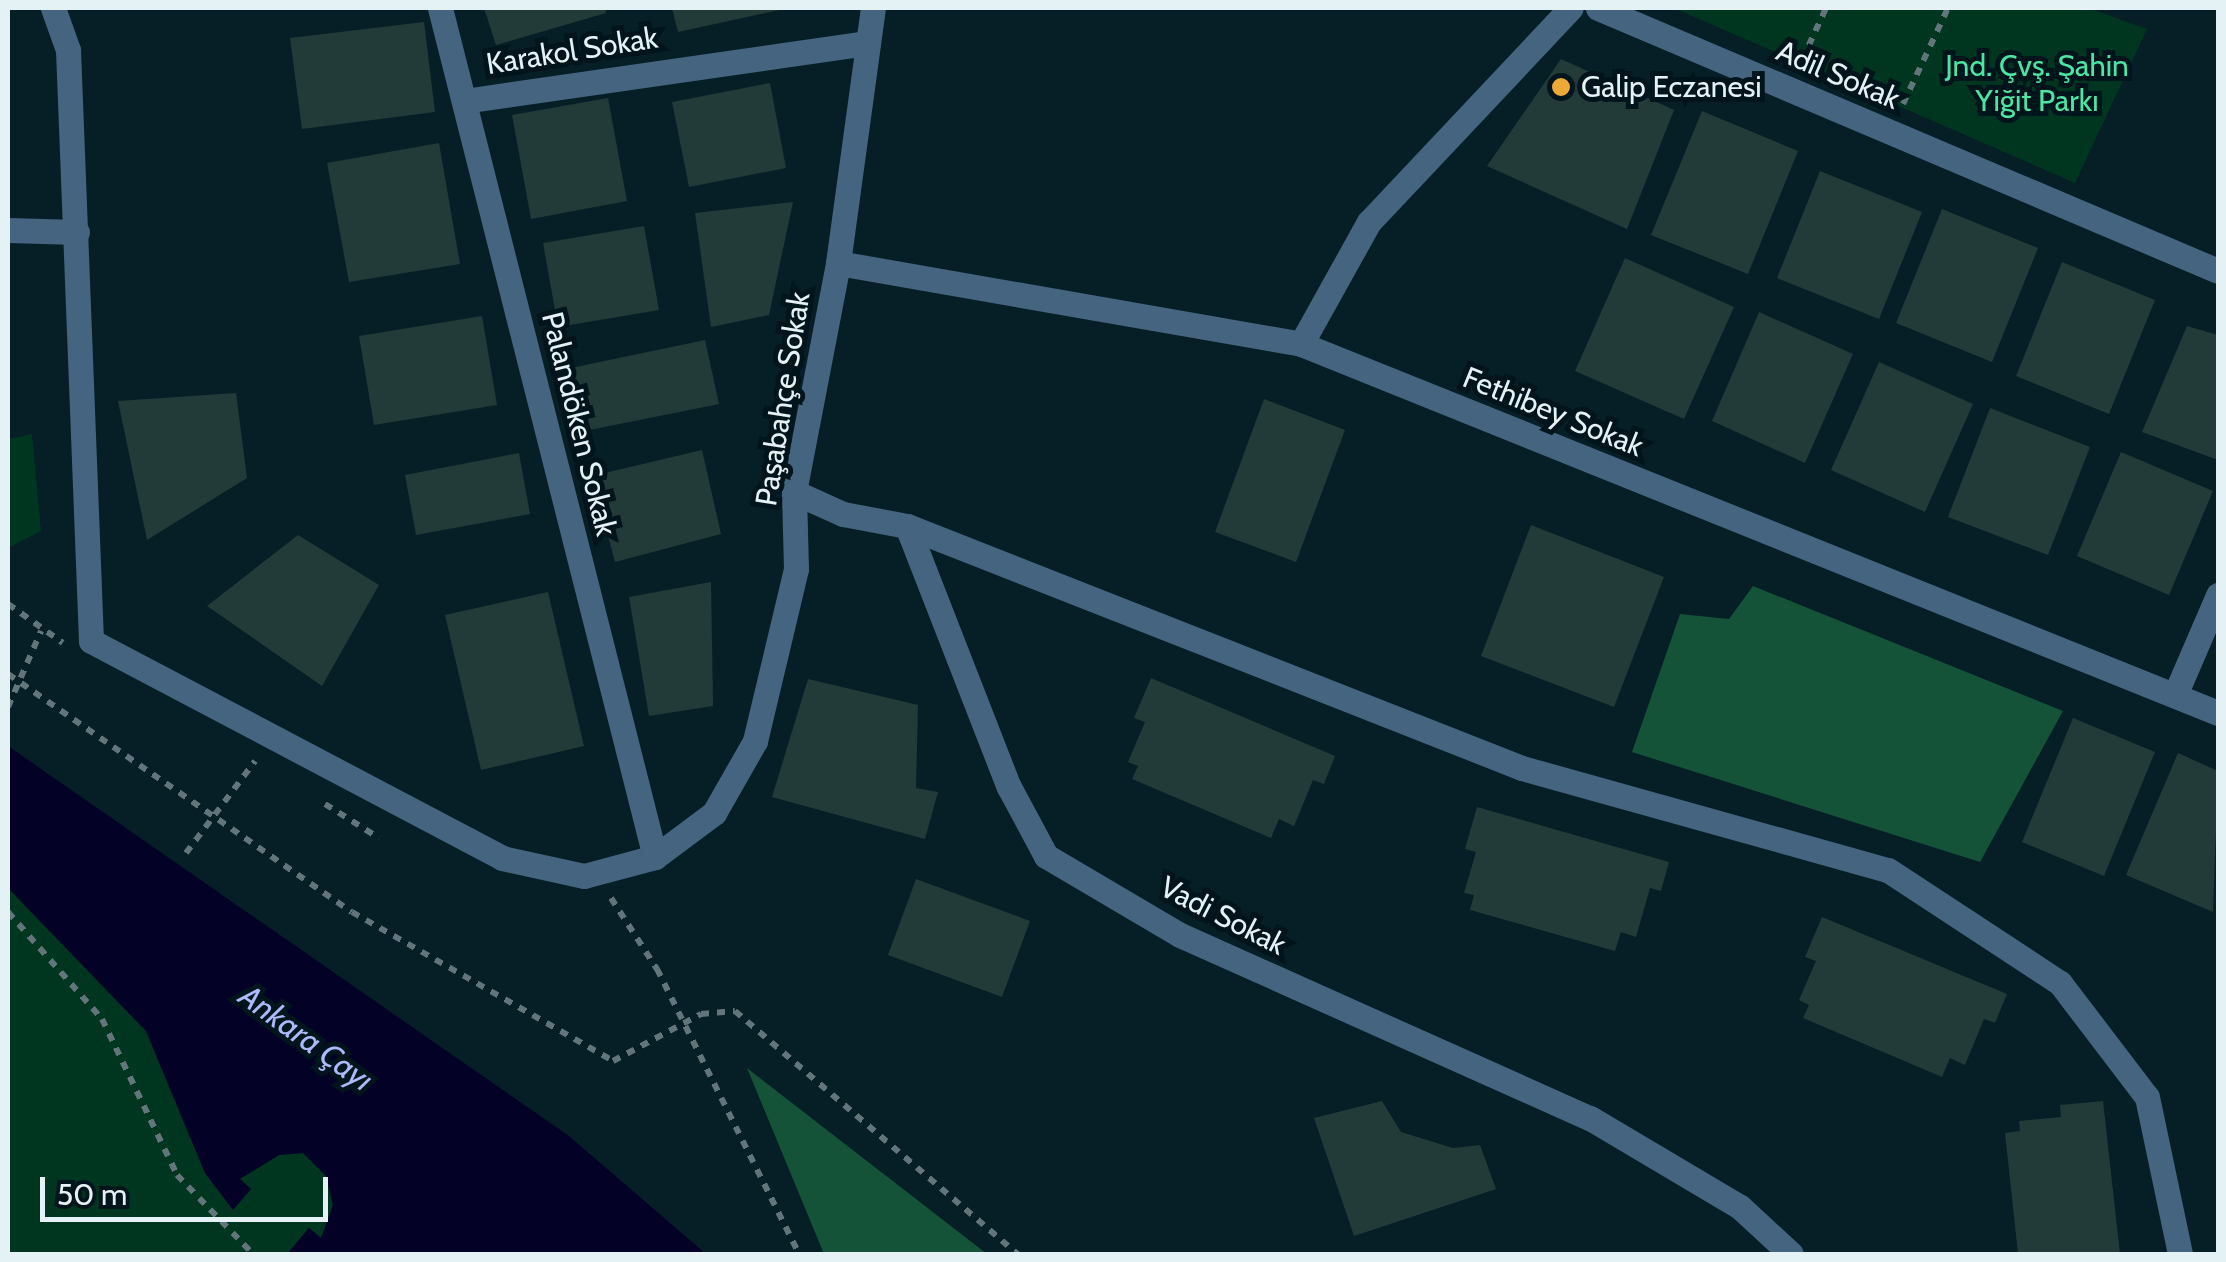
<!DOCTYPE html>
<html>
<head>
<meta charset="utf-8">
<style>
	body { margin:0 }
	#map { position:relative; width:2226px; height:1262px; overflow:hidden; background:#061e25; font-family:Cabin,sans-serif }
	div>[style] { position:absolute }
	.green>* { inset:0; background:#003620 }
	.forest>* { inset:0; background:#155339 }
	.water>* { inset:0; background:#040127 }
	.building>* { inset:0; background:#223b39 }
	.path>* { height:6px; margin-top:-3px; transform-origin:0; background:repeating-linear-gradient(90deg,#61757b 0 8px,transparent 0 16px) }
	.minor>* { height:25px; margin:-12.5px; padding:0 12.5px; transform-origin:12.5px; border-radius:12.5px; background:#446480 }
	.dots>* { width:28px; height:28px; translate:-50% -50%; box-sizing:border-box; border:5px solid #00151b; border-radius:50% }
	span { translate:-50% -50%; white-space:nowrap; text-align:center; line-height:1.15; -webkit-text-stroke:10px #00151b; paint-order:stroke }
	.street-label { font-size:30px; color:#e4f2f6 }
	.park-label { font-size:30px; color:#4de5a3 }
	.poi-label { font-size:30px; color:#e4f2f6 }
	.left { translate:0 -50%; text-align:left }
	.water-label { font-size:32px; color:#abbafc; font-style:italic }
	.frame { position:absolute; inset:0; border:10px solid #e4f2f6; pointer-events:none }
	.scale { position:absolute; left:40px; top:1177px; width:288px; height:45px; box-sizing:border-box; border:5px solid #e4f2f6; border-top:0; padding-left:12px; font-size:30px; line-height:35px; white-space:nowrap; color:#e4f2f6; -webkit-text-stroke:8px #00151b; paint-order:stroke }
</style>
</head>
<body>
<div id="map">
	<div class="green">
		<i style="clip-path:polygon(1674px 8px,2088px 8px,2147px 29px,2075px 183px)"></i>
		<i style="clip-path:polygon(32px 434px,41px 531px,8px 548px,8px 439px)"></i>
		<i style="clip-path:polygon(8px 888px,146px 1031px,205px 1173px,233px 1209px,239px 1179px,279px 1155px,303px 1153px,326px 1176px,333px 1205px,321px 1239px,309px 1228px,287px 1254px,8px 1254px)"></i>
	</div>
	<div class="forest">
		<i style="clip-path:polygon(1753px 586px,2063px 711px,1980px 862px,1632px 752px,1680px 614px,1729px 619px)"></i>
		<i style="clip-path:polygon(747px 1068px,987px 1254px,824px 1254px)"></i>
	</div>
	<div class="water">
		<i style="clip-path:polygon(8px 746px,569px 1136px,706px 1254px,287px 1254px,309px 1228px,321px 1238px,333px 1205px,326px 1176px,303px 1153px,279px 1155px,240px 1179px,251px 1189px,233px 1210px,205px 1173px,146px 1031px,8px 888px)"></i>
	</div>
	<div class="building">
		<i style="clip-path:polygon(484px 8px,605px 8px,606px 13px,496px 45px)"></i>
		<i style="clip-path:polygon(672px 8px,784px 8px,784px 9px,678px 32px)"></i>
		<i style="clip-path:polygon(424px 22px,435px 112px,302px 129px,290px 38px)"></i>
		<i style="clip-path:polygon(1561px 59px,1674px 110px,1627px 229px,1487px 166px)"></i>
		<i style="clip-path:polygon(770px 83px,786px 168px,689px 187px,672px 102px)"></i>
		<i style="clip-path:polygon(608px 98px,627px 201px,531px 219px,512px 115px)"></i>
		<i style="clip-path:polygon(1702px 111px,1798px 151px,1748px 274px,1651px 235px)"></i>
		<i style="clip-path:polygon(439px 143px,460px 264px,349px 282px,327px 163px)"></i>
		<i style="clip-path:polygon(1820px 171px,1922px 212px,1879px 319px,1777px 278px)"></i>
		<i style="clip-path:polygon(793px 202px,769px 315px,711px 327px,695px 213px)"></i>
		<i style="clip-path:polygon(1942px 209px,2038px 248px,1992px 362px,1896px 323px)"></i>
		<i style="clip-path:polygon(644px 226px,659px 310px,558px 327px,543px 243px)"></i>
		<i style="clip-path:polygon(1625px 258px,1734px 307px,1684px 419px,1575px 371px)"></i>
		<i style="clip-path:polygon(2062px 262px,2155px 300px,2109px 414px,2016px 376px)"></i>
		<i style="clip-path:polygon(1759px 312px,1853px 354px,1805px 463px,1712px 421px)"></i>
		<i style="clip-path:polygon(482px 316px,497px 405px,374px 425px,359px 336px)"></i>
		<i style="clip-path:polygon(2187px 326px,2218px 335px,2218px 460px,2142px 432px)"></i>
		<i style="clip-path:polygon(705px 340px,719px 404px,584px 431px,571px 368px)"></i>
		<i style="clip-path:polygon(1879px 362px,1973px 404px,1925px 512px,1831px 470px)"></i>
		<i style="clip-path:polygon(236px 393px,247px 478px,147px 540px,118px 401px)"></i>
		<i style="clip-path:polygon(1264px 399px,1345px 430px,1296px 562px,1215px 532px)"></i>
		<i style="clip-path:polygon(1990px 408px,2090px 447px,2048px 555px,1948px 517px)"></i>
		<i style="clip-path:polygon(702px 450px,721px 534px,615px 562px,592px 476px)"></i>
		<i style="clip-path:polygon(2121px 452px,2213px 491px,2169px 595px,2077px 556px)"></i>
		<i style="clip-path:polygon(519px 453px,530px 514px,416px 535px,405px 475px)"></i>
		<i style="clip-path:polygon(1531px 525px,1664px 577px,1614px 707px,1481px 656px)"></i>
		<i style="clip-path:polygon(298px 535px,379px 585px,322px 686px,207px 606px)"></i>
		<i style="clip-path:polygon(711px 582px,713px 706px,649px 716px,629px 597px)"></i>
		<i style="clip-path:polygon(548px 592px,584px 746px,481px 770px,445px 615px)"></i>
		<i style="clip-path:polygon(1151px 678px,1335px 756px,1324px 784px,1313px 780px,1294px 826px,1279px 819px,1271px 838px,1132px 779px,1138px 766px,1128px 762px,1145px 722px,1134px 718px)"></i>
		<i style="clip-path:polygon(808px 679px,918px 705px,916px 788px,938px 792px,925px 839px,772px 797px)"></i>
		<i style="clip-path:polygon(2073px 718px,2155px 752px,2104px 876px,2022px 842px)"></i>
		<i style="clip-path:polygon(2178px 753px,2218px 771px,2213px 912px,2126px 875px)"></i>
		<i style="clip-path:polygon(1477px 807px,1669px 862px,1661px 891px,1650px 888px,1636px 937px,1621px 932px,1615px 951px,1470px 910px,1474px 895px,1464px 893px,1476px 852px,1465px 849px)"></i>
		<i style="clip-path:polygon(916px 879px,1030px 921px,1002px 997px,888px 955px)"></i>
		<i style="clip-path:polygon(1822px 917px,2007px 994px,1995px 1023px,1984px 1019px,1965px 1065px,1950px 1058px,1942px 1077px,1803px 1018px,1809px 1005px,1799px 1000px,1816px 961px,1805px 957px)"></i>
		<i style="clip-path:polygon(1382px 1101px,1401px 1132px,1453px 1148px,1480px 1145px,1496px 1189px,1354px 1236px,1314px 1118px)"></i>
		<i style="clip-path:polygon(2103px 1101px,2120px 1254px,2018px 1254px,2005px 1133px,2020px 1131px,2019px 1121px,2061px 1117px,2060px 1105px)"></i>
	</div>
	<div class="path">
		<i style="left:1802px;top:60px;width:57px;rotate:-65.2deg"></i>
		<i style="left:1903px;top:104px;width:106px;rotate:-64.9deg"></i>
		<i style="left:8px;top:604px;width:67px;rotate:35.3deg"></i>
		<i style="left:8px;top:674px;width:418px;rotate:34.7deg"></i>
		<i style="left:352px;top:912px;width:301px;rotate:29.7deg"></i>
		<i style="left:613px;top:1061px;width:100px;rotate:-28.1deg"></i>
		<i style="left:701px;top:1014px;width:34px;rotate:-5deg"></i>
		<i style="left:735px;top:1011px;width:373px;rotate:40.7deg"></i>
		<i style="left:8px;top:707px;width:83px;rotate:-66.5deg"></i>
		<i style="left:325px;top:804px;width:64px;rotate:32.2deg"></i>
		<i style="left:186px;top:853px;width:115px;rotate:-53.1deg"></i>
		<i style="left:611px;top:898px;width:85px;rotate:57.1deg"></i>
		<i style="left:657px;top:969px;width:318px;rotate:63.5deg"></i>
		<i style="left:8px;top:912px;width:142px;rotate:48.7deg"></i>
		<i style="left:102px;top:1019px;width:173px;rotate:64.3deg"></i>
		<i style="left:177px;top:1175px;width:110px;rotate:46.1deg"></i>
	</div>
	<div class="minor">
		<i style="left:53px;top:8px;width:45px;rotate:70.3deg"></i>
		<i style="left:68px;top:50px;width:591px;rotate:87.77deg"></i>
		<i style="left:91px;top:641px;width:465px;rotate:27.8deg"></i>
		<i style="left:502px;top:858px;width:84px;rotate:12.4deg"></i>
		<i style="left:584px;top:876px;width:73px;rotate:-15deg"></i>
		<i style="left:655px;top:857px;width:74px;rotate:-36.7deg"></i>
		<i style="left:714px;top:813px;width:83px;rotate:-60.3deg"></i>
		<i style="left:755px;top:741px;width:177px;rotate:-76.6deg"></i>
		<i style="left:796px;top:569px;width:77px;rotate:-91.5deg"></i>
		<i style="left:794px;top:492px;width:233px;rotate:-79.1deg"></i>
		<i style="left:838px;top:263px;width:257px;rotate:-82.2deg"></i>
		<i style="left:440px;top:8px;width:876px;rotate:75.79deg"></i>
		<i style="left:1598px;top:8px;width:673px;rotate:22.99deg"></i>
		<i style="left:464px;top:101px;width:408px;rotate:-8.2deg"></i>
		<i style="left:8px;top:230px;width:69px;rotate:1.7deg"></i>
		<i style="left:838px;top:263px;width:470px;rotate:9.9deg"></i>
		<i style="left:1301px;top:344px;width:988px;rotate:21.92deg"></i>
		<i style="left:1301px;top:344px;width:140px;rotate:-60.9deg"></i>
		<i style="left:1369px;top:222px;width:294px;rotate:-46.7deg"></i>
		<i style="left:794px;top:492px;width:54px;rotate:24.2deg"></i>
		<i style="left:843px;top:514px;width:65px;rotate:10.6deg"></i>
		<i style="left:907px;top:526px;width:280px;rotate:68.7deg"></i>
		<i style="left:1009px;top:787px;width:78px;rotate:61.8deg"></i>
		<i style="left:1046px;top:856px;width:156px;rotate:30.5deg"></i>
		<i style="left:1180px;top:935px;width:449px;rotate:24.1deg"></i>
		<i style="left:1590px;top:1118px;width:174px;rotate:30.7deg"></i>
		<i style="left:1740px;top:1207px;width:69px;rotate:42.7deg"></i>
		<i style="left:907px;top:526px;width:661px;rotate:21.48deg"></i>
		<i style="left:1522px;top:768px;width:380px;rotate:15.6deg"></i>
		<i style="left:1888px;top:870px;width:206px;rotate:33.3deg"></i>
		<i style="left:2060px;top:983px;width:143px;rotate:52.7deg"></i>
		<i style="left:2147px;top:1097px;width:160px;rotate:78.1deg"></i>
		<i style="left:2175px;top:695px;width:109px;rotate:-66.7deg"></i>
	</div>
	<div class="dots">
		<i style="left:1561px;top:87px;background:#eca93a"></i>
	</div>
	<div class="street-label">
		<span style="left:572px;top:51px;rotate:-9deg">Karakol Sokak</span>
		<span style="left:1838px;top:75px;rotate:23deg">Adil Sokak</span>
		<span style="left:783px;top:399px;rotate:-81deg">Paşabahçe Sokak</span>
		<span style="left:1553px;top:412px;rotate:22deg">Fethibey Sokak</span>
		<span style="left:579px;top:424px;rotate:76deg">Palandöken Sokak</span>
		<span style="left:1223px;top:916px;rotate:27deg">Vadi Sokak</span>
	</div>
	<div class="park-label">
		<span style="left:2037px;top:83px">Jnd. Çvş. Şahin<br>Yiğit Parkı</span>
	</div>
	<div class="poi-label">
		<span class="left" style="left:1581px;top:87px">Galip Eczanesi</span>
	</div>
	<div class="water-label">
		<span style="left:306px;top:1038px;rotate:36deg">Ankara Çayı</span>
	</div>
	<div class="frame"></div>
	<div class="scale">50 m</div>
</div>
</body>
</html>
